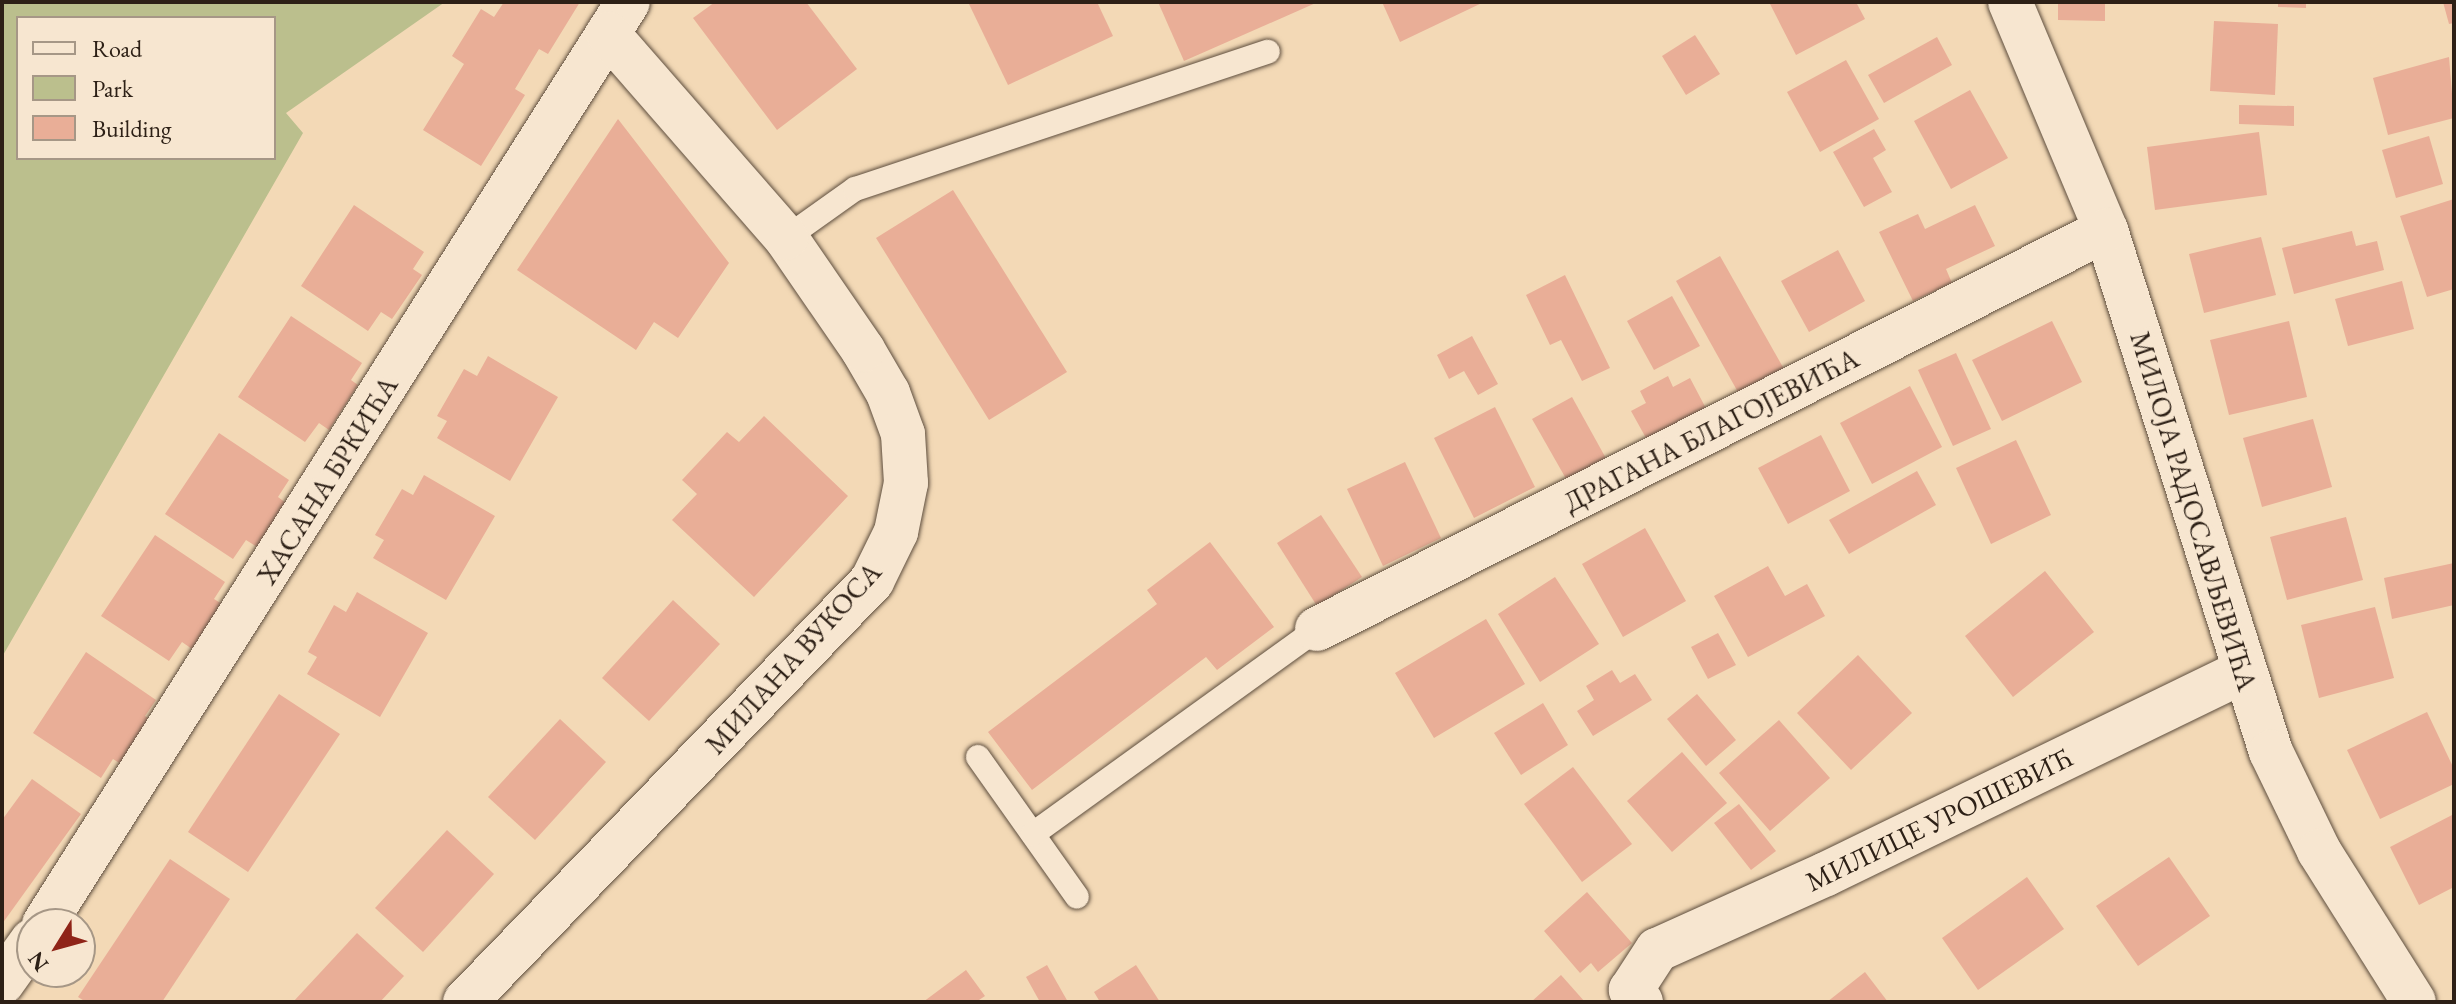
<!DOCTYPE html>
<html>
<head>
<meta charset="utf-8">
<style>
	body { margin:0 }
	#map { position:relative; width:2456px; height:1004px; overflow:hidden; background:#f3d9b6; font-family:"EB Garamond",serif }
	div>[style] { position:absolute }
	.green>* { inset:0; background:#bbbf8d }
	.building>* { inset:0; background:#e9ae97 }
	.roads { filter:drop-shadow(0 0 2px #5e4e3e) drop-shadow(0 0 2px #5e4e3e) }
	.lane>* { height:24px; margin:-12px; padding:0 12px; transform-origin:12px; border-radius:12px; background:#f7e6d0 }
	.street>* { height:44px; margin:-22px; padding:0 22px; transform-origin:22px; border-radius:22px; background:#f7e6d0 }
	span { translate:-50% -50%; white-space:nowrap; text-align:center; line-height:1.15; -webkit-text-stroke:8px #f7e6d0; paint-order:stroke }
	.street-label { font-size:28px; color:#2d2016 }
	.frame { position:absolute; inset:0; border:4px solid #2d2016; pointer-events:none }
	.legend { position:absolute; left:16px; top:16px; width:260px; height:144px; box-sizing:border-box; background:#f7e6d0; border:2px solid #a69786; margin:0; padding:10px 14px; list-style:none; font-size:24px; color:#2d2016 }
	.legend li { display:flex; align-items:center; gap:16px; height:40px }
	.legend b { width:40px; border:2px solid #a69786 }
	.north { position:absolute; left:16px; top:908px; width:80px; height:80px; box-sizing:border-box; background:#f7e6d0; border:2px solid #a69786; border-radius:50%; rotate:233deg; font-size:22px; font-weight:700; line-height:32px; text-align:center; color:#2d2016 }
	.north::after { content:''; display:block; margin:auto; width:28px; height:36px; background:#8f2418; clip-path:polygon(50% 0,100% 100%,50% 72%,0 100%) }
</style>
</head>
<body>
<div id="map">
	<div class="green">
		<i style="clip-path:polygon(evenodd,2px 2px,445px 2px,286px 113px,303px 133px,2px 657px,2px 2px,18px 18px,274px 18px,274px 158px,18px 158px,18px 18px)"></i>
	</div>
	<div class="building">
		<i style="clip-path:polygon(504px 2px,580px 2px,548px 54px,539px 49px,515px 89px,525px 95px,481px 166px,423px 130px,464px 64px,452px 56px,481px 9px,494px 17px)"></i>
		<i style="clip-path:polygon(715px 2px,806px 2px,857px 69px,777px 130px,693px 18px)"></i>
		<i style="clip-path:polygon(968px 2px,1097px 2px,1113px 36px,1008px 85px)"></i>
		<i style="clip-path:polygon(1158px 2px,1318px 2px,1184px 61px)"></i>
		<i style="clip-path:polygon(1382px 2px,1484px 2px,1400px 42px)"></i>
		<i style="clip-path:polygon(1769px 2px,1856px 2px,1865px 19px,1796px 55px)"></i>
		<i style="clip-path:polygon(2058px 2px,2105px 2px,2105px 21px,2058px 20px)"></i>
		<i style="clip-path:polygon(2278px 2px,2306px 2px,2306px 8px,2278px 7px)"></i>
		<i style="clip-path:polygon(2443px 2px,2454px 2px,2454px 23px,2449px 24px)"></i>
		<i style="clip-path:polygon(2214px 21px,2278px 24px,2275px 95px,2210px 91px)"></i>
		<i style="clip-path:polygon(1695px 35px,1720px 74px,1686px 95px,1662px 56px)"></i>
		<i style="clip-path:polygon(1937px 37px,1952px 65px,1884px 103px,1868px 75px)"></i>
		<i style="clip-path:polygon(2449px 57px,2454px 118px,2388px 135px,2373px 78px)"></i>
		<i style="clip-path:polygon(1846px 60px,1879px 119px,1820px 152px,1787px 92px)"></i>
		<i style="clip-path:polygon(1970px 90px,2008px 158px,1951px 189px,1914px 121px)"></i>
		<i style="clip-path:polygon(2239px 105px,2294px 106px,2294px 126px,2239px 124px)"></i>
		<i style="clip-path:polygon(618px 119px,729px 263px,678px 338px,654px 322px,636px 350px,517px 270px)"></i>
		<i style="clip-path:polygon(1874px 129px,1886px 150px,1873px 158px,1892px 192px,1864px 207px,1833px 152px)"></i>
		<i style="clip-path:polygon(2259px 132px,2267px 195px,2155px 210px,2147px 147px)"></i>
		<i style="clip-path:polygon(2429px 136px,2443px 184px,2396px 198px,2382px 150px)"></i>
		<i style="clip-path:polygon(953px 190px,1067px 372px,989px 420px,876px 238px)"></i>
		<i style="clip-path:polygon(2454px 199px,2454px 289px,2427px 297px,2400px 216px)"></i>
		<i style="clip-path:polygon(354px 205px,424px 252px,413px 269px,422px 275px,392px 319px,381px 312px,368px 331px,301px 286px)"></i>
		<i style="clip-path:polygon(1975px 205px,1995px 246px,1946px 269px,1952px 283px,1913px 301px,1879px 232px,1918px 214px,1925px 229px)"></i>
		<i style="clip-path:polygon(2352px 231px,2356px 246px,2377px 241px,2384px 270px,2294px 294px,2282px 248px)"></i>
		<i style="clip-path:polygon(2261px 237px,2276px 295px,2204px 313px,2189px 254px)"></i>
		<i style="clip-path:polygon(1838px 250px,1865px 301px,1809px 332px,1781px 281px)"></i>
		<i style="clip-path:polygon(1720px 256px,1784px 369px,1739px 394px,1676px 281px)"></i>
		<i style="clip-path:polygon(1565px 275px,1610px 368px,1582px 381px,1561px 340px,1550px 345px,1526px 295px)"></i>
		<i style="clip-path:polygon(2402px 281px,2414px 329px,2348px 346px,2335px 299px)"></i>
		<i style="clip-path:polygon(1672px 296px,1700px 346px,1654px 370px,1627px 321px)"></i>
		<i style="clip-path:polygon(291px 316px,362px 363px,351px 380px,358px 385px,329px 430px,319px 423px,305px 442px,238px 397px)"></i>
		<i style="clip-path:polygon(2052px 321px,2082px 382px,2002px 421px,1972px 360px)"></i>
		<i style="clip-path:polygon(2289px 321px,2307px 397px,2229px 415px,2210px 340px)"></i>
		<i style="clip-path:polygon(1472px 336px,1498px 384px,1478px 395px,1464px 371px,1449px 379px,1437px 355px)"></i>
		<i style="clip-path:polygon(1956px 353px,1991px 429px,1953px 446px,1918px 370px)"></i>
		<i style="clip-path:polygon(488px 356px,558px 397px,510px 481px,437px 438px,447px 421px,437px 416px,464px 369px,477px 376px)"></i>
		<i style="clip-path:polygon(1668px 376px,1673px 387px,1690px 378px,1710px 416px,1651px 447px,1631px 411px,1646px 403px,1640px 391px)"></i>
		<i style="clip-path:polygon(1910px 386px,1942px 447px,1872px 484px,1840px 423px)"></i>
		<i style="clip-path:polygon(1572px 397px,1608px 462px,1569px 484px,1532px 419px)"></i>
		<i style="clip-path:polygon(1495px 407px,1535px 487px,1474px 518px,1434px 438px)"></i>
		<i style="clip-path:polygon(764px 416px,848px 496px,754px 597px,672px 520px,697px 494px,682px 480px,727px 432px,739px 442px)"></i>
		<i style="clip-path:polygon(2313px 419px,2332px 487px,2262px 507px,2243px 438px)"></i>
		<i style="clip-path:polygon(219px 433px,289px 480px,278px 497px,286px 503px,257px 547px,246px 540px,233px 559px,165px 514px)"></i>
		<i style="clip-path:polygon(1821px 435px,1850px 491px,1788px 524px,1758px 468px)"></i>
		<i style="clip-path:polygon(2016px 440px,2051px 515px,1991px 544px,1956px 468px)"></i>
		<i style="clip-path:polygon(1405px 462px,1441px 538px,1383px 566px,1347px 489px)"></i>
		<i style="clip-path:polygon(1917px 471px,1936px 505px,1849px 554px,1829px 520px)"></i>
		<i style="clip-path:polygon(424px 475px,495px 516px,446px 600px,373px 558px,384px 540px,375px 535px,402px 489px,413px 495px)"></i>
		<i style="clip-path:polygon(1321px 515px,1362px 577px,1317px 606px,1277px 543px)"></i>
		<i style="clip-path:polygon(2346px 517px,2363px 580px,2287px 600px,2270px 537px)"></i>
		<i style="clip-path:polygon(1645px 528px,1686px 601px,1623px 637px,1582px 564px)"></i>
		<i style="clip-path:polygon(155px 535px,225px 582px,214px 599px,222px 604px,192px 649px,182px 642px,169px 661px,101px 616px)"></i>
		<i style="clip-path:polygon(1210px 542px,1274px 627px,1217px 670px,1206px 657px,1032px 790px,988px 732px,1157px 604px,1147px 590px)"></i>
		<i style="clip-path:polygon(2454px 563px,2454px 605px,2392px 619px,2384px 578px)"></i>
		<i style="clip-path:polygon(1768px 566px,1785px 596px,1807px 584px,1825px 616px,1748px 657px,1714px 596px)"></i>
		<i style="clip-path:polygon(2045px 571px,2094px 632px,2013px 697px,1965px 636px)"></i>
		<i style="clip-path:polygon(1555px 577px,1599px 644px,1540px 682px,1498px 614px)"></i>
		<i style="clip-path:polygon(357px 592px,428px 633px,380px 717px,307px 674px,317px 657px,308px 652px,334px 605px,346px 612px)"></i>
		<i style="clip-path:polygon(673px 600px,720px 644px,649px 721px,602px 678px)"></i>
		<i style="clip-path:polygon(2375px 607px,2394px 678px,2319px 698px,2301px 625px)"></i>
		<i style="clip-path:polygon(1486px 619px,1525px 684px,1434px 738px,1395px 673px)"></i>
		<i style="clip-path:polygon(1718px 633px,1736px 665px,1708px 679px,1691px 647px)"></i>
		<i style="clip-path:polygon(86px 652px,156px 700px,145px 716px,154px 722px,124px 766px,113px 759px,101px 778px,33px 733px)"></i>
		<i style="clip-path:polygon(1858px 655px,1912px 713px,1851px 770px,1797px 713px)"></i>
		<i style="clip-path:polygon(1612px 670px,1620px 683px,1635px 674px,1652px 700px,1593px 736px,1577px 711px,1594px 700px,1586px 686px)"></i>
		<i style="clip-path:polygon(279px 694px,340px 734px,248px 872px,188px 832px)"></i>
		<i style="clip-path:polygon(1697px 694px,1736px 740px,1706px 766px,1667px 719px)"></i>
		<i style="clip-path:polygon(1543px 703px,1568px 745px,1521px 775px,1494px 733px)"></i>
		<i style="clip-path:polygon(2427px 712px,2454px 769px,2454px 784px,2380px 819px,2347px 750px)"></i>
		<i style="clip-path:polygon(560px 719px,606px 762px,535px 840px,488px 797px)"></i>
		<i style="clip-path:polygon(1779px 720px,1830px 778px,1770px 831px,1719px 773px)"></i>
		<i style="clip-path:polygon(1682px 752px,1727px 803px,1672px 852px,1627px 801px)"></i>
		<i style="clip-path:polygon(1573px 767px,1632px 844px,1582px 882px,1524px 804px)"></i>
		<i style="clip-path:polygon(32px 779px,81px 814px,2px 924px,2px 820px)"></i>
		<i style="clip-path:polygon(1739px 804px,1776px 851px,1751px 870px,1714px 823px)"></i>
		<i style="clip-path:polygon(2454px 814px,2454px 887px,2419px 905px,2390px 847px)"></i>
		<i style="clip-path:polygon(447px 830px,494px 874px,423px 952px,375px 908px)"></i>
		<i style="clip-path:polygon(2169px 857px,2210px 916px,2138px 966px,2096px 906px)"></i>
		<i style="clip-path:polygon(170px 859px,230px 899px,162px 1002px,86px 1002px,78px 997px)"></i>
		<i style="clip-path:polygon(2027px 877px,2064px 929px,1978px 990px,1942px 938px)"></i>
		<i style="clip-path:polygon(1587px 892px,1632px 943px,1598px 972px,1591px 963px,1580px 973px,1544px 931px)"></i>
		<i style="clip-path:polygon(357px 933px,404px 976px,380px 1002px,293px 1002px)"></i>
		<i style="clip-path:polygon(1047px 965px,1068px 1002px,1040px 1002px,1026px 977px)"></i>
		<i style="clip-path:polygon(1136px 965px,1160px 1002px,1100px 1002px,1094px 992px)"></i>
		<i style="clip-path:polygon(966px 970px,985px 996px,976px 1002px,923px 1002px)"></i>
		<i style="clip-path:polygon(1865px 972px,1888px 1002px,1827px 1002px)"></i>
		<i style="clip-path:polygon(1561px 975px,1585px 1002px,1531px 1002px)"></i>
	</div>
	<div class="roads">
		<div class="lane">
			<i style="left:786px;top:238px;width:85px;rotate:-35.4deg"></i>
			<i style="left:855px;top:189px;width:435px;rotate:-18.4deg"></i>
			<i style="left:978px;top:757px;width:171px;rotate:54.7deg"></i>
			<i style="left:1033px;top:834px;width:350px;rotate:-35.8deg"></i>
		</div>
		<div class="street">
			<i style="left:2010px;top:2px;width:247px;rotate:67.2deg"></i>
			<i style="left:2106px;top:230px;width:547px;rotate:72.46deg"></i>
			<i style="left:2271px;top:752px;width:110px;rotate:64.1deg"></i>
			<i style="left:2319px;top:851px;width:178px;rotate:57.8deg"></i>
			<i style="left:1317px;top:629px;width:884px;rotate:-26.83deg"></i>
			<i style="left:44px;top:924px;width:1091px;rotate:-57.65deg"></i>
			<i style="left:2px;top:983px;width:52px;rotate:-54.5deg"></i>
			<i style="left:465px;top:1002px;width:586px;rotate:-45.97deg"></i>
			<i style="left:872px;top:581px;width:55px;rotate:-63.9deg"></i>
			<i style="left:896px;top:532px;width:50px;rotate:-78.5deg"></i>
			<i style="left:906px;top:483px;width:49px;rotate:-93.5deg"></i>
			<i style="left:903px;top:434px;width:44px;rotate:-110.1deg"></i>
			<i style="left:888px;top:393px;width:50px;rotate:-120.2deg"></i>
			<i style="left:863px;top:350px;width:136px;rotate:-124.5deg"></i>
			<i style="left:786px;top:238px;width:271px;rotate:-131.1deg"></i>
			<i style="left:1641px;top:1002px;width:16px;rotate:-130deg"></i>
			<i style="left:1631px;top:990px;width:48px;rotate:-57deg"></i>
			<i style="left:1657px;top:950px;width:185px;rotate:-24.2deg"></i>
			<i style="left:1826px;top:874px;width:465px;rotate:-25.9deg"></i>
		</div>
	</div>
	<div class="street-label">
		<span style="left:1711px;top:430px;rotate:-27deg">ДРАГАНА БЛАГОЈЕВИЋА</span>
		<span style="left:327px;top:480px;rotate:-58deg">ХАСАНА БРКИЋА</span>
		<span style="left:2194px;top:511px;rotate:73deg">МИЛОЈА РАДОСАВЉЕВИЋА</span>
		<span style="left:793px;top:658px;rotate:-48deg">МИЛАНА ВУКОСА</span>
		<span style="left:1939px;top:819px;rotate:-26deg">МИЛИЦЕ УРОШЕВИЋ</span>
	</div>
	<div class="frame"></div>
	<ul class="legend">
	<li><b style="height:10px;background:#f7e6d0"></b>Road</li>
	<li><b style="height:22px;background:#bbbf8d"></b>Park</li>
	<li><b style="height:22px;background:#e9ae97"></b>Building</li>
	</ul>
	<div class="north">N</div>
</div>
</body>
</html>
